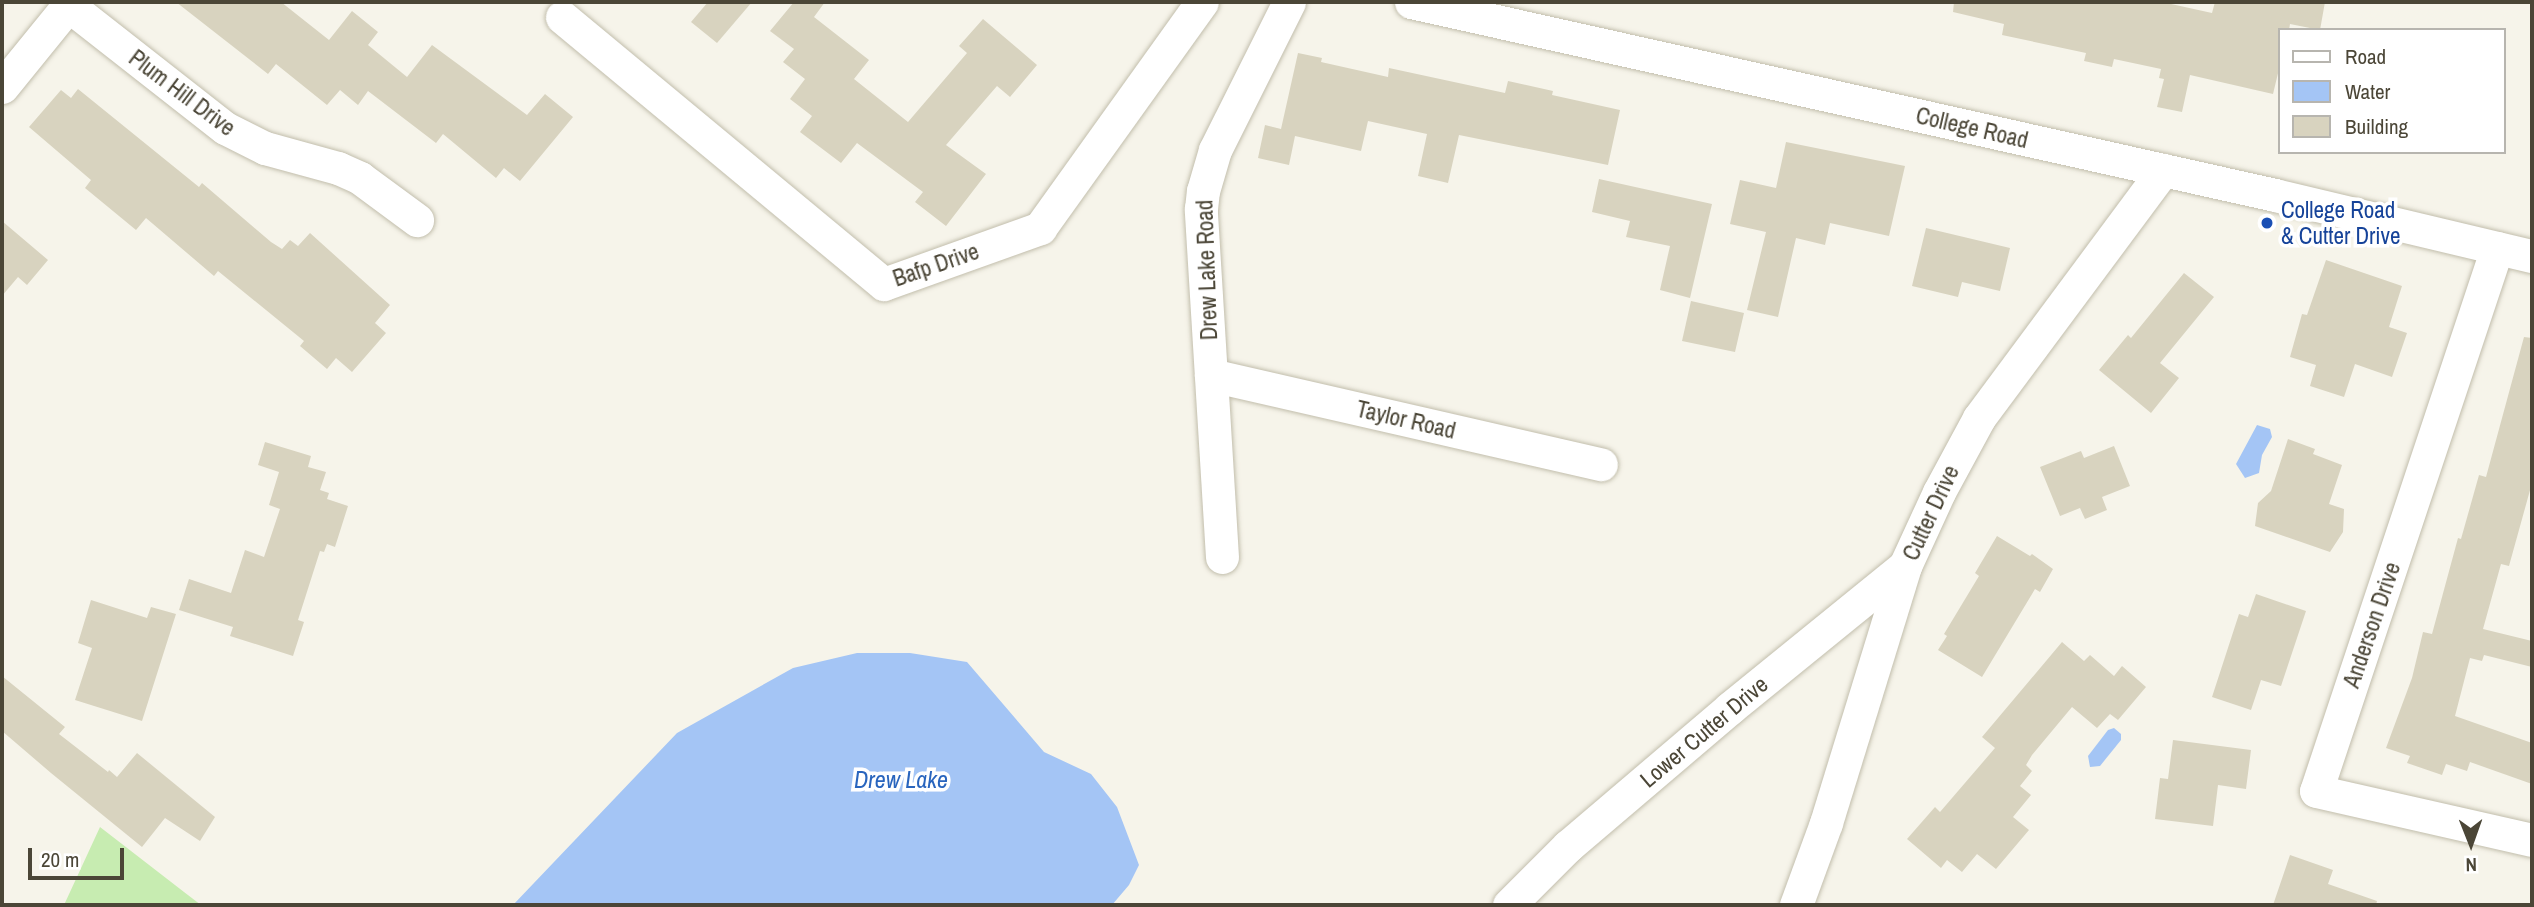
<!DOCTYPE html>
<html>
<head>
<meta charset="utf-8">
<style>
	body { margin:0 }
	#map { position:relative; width:2534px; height:907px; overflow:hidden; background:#f6f4ea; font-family:"Archivo Narrow",sans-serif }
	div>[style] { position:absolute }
	.green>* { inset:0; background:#c7ecb1 }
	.water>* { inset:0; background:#a4c5f5 }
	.building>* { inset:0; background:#d8d3bf }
	.roads { filter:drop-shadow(0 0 2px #c2beac) drop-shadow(0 0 2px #c2beac) }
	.minor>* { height:33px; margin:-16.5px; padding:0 16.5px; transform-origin:16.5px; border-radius:16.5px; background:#fff }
	.dots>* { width:19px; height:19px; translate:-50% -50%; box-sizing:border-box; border:4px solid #fff; border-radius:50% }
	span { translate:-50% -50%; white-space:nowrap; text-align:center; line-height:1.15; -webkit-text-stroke:7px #fff; paint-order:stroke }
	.street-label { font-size:23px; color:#4b4637 }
	.transit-label { font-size:23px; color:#164399 }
	.left { translate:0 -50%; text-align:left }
	.water-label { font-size:24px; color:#2965be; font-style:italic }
	.frame { position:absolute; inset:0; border:4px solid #4b4637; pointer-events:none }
	.legend { position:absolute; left:2278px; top:28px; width:228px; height:126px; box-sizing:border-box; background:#fff; border:2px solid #b7b5af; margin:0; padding:9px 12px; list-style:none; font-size:21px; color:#4b4637 }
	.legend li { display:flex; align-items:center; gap:14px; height:35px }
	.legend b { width:35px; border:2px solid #b7b5af }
	.north { position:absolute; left:2436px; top:809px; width:70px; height:70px; -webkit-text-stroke:5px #fff; paint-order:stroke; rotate:179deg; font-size:19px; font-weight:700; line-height:28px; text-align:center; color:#4b4637 }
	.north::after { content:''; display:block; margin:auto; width:24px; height:32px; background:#4b4637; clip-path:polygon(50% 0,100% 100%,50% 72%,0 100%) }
	.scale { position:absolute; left:28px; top:848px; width:96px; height:32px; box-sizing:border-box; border:4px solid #4b4637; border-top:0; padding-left:9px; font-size:21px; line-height:24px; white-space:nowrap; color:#4b4637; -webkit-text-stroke:5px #fff; paint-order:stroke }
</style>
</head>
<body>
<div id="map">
	<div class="green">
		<i style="clip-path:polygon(100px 827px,184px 892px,201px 905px,64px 905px)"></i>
	</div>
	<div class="water">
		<i style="clip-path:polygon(2257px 425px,2270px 429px,2272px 437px,2262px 455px,2259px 473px,2245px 478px,2236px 464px)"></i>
		<i style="clip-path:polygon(857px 653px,910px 653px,967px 662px,1044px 752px,1091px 774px,1117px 807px,1139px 865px,1129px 885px,1112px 905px,513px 905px,677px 733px,793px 668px)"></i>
		<i style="clip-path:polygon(2114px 728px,2121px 734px,2121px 740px,2100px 766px,2090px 767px,2088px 756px,2108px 730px)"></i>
	</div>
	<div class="building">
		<i style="clip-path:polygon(176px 2px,281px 2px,329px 40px,352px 11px,378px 32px,368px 45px,407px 77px,432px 45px,527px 115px,545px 94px,573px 117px,520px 181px,504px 168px,496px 178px,443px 134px,436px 143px,368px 91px,358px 105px,340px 90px,327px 105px,276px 64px,268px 74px)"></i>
		<i style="clip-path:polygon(708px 2px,752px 2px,717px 43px,691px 22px)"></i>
		<i style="clip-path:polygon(794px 2px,825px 2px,814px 17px,869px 60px,854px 79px,908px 122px,967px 53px,959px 46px,983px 19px,1037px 65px,1010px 97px,997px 86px,946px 145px,986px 174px,946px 226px,915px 202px,923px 192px,857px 143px,841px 163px,800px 132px,812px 116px,790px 99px,805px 79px,783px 62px,794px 49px,770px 31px)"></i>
		<i style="clip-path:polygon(1954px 2px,2162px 2px,2212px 13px,2215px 2px,2325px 2px,2320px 30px,2290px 24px,2289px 30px,2280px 30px,2280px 65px,2273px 94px,2190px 75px,2182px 112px,2157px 107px,2164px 79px,2159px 78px,2161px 69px,2114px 59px,2112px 67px,2084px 61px,2086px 53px,2002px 35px,2004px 24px,1953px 12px)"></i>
		<i style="clip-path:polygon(1298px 53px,1322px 58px,1321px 62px,1388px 77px,1389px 68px,1505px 93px,1508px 81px,1553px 91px,1552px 95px,1620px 110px,1608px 165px,1459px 135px,1448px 183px,1418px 176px,1427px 134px,1368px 121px,1361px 151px,1295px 136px,1289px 165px,1258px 158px,1265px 125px,1281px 129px)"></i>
		<i style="clip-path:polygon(78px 89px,199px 187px,202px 183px,271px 242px,282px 249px,290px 240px,298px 246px,310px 233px,390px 305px,375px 323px,386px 333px,352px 372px,336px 358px,327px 369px,300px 346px,304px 341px,218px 271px,214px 276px,146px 218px,136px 230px,85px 188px,91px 180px,29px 127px,61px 90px,71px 98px)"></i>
		<i style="clip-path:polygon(1786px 142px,1905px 166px,1889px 236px,1830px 223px,1825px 245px,1796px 238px,1778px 317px,1747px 310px,1766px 232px,1730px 224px,1740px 180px,1776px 188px)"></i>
		<i style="clip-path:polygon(1599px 179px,1712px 204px,1690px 298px,1660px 290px,1670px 246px,1626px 237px,1630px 221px,1592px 212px)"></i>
		<i style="clip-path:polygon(2px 221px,48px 260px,27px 285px,18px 277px,2px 296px)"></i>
		<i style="clip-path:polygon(1926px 228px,2010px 248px,2000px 291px,1962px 282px,1958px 297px,1912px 286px)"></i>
		<i style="clip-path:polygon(2326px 260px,2402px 286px,2389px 327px,2407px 333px,2392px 377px,2355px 364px,2344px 397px,2310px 386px,2316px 365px,2290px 357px,2302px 314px,2307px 315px)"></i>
		<i style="clip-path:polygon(2184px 273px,2214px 297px,2160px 363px,2179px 378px,2151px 413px,2099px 370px,2128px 335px,2131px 338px)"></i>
		<i style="clip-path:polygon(1691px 301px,1744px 313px,1735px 352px,1682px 341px)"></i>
		<i style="clip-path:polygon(2524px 337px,2532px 338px,2532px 483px,2509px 566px,2501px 564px,2483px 629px,2532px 641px,2532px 667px,2484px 655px,2482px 661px,2470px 658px,2455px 716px,2532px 743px,2532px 784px,2470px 762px,2467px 771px,2446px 764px,2442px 775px,2407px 763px,2410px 756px,2386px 748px,2412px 678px,2423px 632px,2432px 634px,2458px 538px,2461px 539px,2479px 475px,2486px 477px)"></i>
		<i style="clip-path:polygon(2288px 439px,2315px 449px,2313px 454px,2342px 465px,2329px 504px,2344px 509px,2343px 532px,2330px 552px,2255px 526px,2258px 503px,2271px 491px)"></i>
		<i style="clip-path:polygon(265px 442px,311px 456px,308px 467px,326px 472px,320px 490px,329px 493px,327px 499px,348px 506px,335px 547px,327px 544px,324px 552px,320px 551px,298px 620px,304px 622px,293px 656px,230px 636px,233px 627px,179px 610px,189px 579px,231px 593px,245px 550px,264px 557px,280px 509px,269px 505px,279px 472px,258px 465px)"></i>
		<i style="clip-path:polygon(2114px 446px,2130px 486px,2102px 497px,2107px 510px,2085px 519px,2080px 508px,2060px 516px,2040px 467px,2081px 451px,2084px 458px)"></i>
		<i style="clip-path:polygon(1997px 536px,2030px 556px,2032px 554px,2053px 569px,2040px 592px,2035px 589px,1982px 677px,1938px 650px,1947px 636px,1944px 634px,1979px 576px,1975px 573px)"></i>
		<i style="clip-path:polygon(2256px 594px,2306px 611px,2281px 686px,2261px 680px,2251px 710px,2212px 697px,2239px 614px,2248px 617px)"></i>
		<i style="clip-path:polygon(91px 600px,147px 618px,151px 607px,176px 614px,142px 721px,75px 700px,92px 648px,78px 643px)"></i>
		<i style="clip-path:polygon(2062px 642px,2084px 661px,2090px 655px,2114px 676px,2122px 666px,2146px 687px,2118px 720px,2110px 714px,2097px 728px,2072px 707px,2032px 755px,2026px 765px,2032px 771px,2020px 786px,2031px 795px,2013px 817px,2029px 830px,1996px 869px,1977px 854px,1962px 872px,1947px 860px,1941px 868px,1907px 839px,1935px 807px,1940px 812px,1995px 748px,1982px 737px)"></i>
		<i style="clip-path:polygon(2px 676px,65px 727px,59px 734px,108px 772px,109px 770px,117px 777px,137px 753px,215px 817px,200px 841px,165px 818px,142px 847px,51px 773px,2px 731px)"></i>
		<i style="clip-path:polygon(2173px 740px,2251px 750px,2246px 789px,2218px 785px,2213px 826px,2155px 819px,2160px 778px,2168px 779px)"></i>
		<i style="clip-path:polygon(2290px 855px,2333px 870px,2328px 884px,2377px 901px,2376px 905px,2273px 905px)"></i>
	</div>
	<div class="roads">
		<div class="minor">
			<i style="left:1411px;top:2px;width:885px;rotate:12.59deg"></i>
			<i style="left:2275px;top:195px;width:264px;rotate:13.4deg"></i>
			<i style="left:68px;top:5px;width:199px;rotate:38.1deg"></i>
			<i style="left:225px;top:128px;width:45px;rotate:26.6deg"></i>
			<i style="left:265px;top:148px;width:76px;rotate:15.3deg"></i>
			<i style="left:338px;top:168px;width:24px;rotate:24deg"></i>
			<i style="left:360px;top:178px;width:71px;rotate:36.4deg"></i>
			<i style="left:562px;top:17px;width:418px;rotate:39.7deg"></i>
			<i style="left:884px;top:284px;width:166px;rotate:-19.7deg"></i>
			<i style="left:1040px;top:228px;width:278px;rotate:-54.4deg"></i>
			<i style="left:2px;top:87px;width:109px;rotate:-50.9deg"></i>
			<i style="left:2497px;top:248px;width:572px;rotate:108.43deg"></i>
			<i style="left:2316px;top:791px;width:221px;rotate:12.8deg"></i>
			<i style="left:1211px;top:375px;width:400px;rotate:12.9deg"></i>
			<i style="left:1222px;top:557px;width:349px;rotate:-93.5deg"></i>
			<i style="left:1201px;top:209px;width:18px;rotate:-84deg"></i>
			<i style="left:1203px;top:191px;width:43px;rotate:-73.7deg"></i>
			<i style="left:1215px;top:150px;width:165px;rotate:-63.4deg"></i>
			<i style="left:1509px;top:905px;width:83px;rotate:-45deg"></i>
			<i style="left:1568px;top:846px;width:213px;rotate:-40.4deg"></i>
			<i style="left:1730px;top:708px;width:225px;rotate:-39.1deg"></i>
			<i style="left:1796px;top:905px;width:87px;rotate:-69.9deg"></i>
			<i style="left:1826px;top:823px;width:269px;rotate:-72.9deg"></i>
			<i style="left:1905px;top:566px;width:81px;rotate:-65.3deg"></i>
			<i style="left:1939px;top:492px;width:84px;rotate:-61.6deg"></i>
			<i style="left:1979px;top:418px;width:309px;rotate:-53.4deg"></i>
		</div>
	</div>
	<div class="dots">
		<i style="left:2267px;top:223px;background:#1a4fb4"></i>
	</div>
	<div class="street-label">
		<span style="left:182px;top:93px;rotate:37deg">Plum Hill Drive</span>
		<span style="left:1972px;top:128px;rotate:13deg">College Road</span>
		<span style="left:936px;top:265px;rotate:-19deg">Bafp Drive</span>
		<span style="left:1207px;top:270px;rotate:-92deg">Drew Lake Road</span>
		<span style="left:1406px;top:420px;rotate:13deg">Taylor Road</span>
		<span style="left:1931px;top:513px;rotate:-65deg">Cutter Drive</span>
		<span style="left:2372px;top:625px;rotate:-71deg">Anderson Drive</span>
		<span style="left:1704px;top:732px;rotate:-40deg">Lower Cutter Drive</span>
	</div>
	<div class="transit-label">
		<span class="left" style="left:2281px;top:223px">College Road<br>&amp; Cutter Drive</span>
	</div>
	<div class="water-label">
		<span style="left:901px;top:780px">Drew Lake</span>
	</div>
	<div class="frame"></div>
	<ul class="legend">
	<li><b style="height:9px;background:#fff"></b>Road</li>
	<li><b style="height:19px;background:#a4c5f5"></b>Water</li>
	<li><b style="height:19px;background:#d8d3bf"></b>Building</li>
	</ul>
	<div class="north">N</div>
	<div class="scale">20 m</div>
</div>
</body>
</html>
